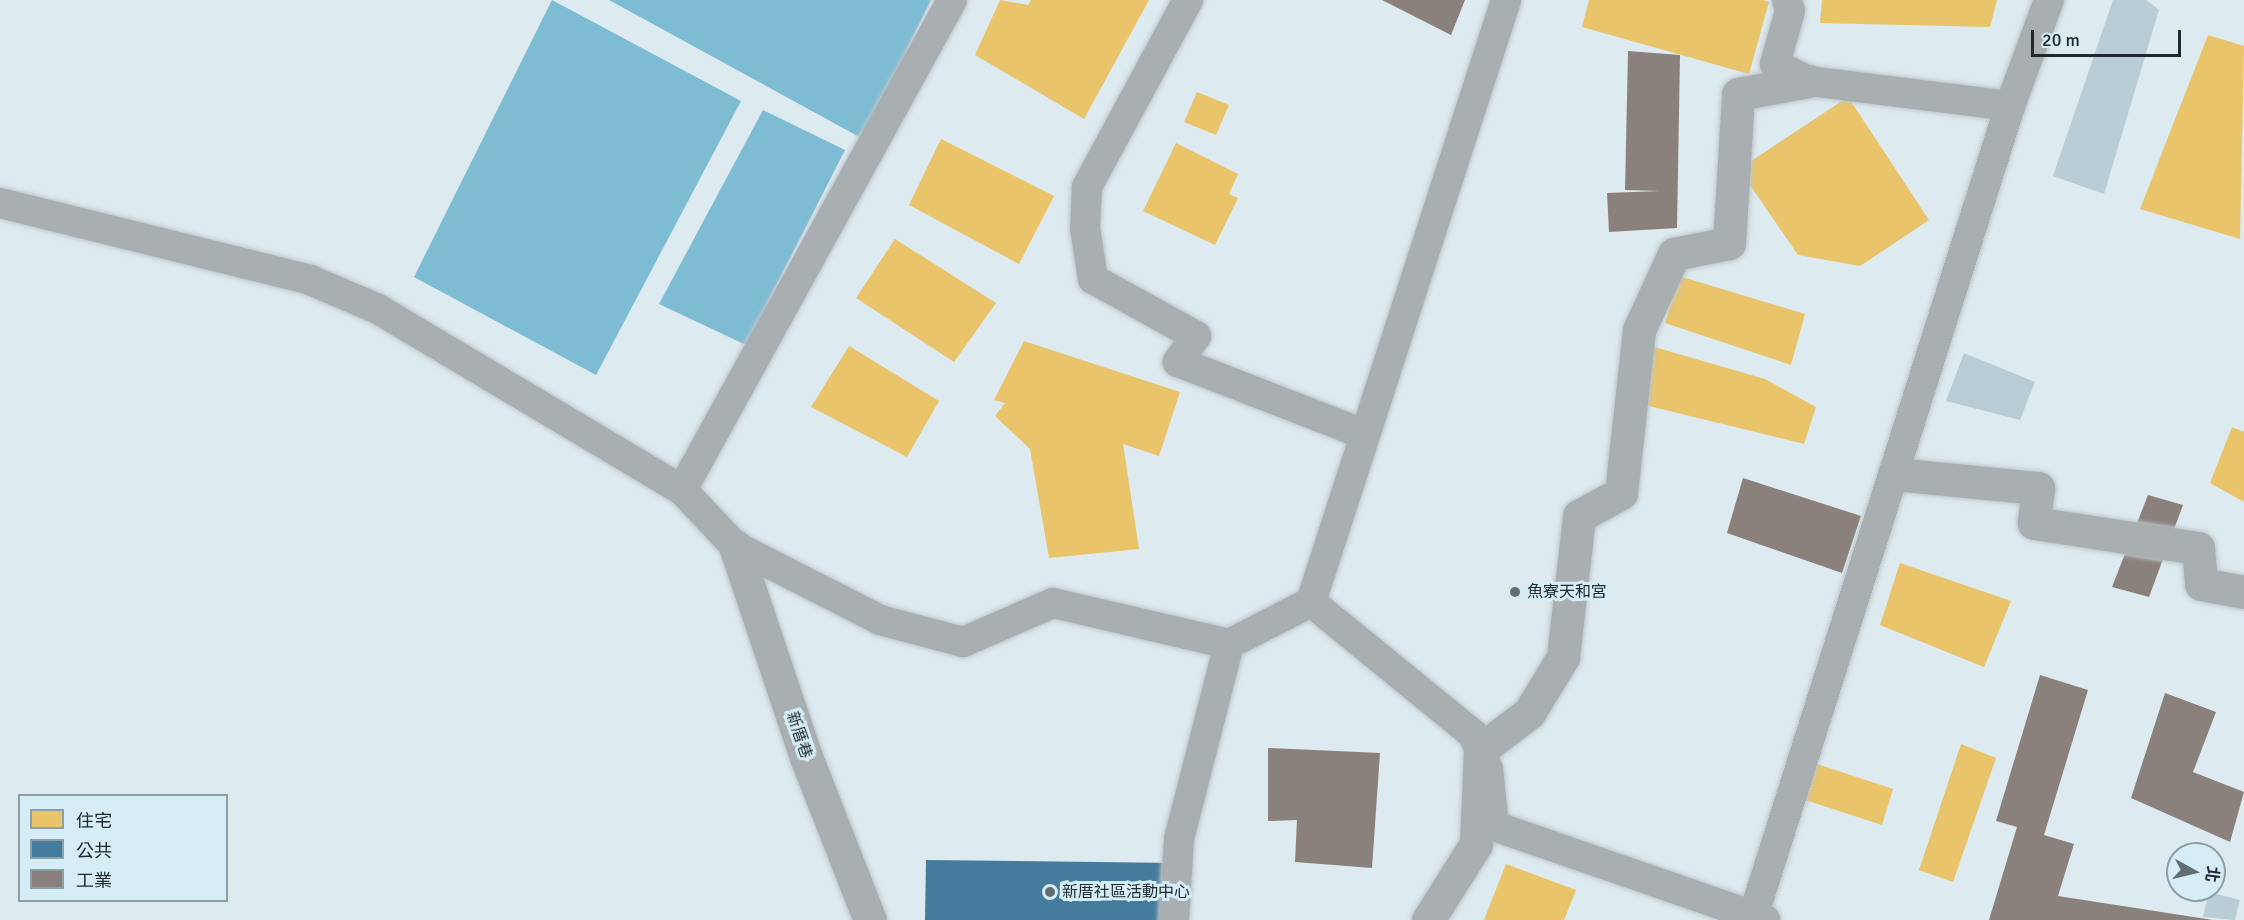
<!DOCTYPE html>
<html>
<head>
<meta charset="utf-8">
<style>
	body { margin:0 }
	#map { position:relative; width:2244px; height:920px; overflow:hidden; background:#ddeaef; font-family:Signika,"Noto Sans TC",sans-serif }
	div>[style] { position:absolute }
	.water>* { inset:0; background:#7ebcd4 }
	.homes>* { inset:0; background:#e9c46a }
	.public>* { inset:0; background:#457b9d }
	.industry>* { inset:0; background:#8a817c }
	.building>* { inset:0; background:#b8cdd6 }
	.roads { filter:drop-shadow(0 0 2px #bdc6ca) drop-shadow(0 0 2px #bdc6ca) }
	.lane>* { height:30px; margin:-15px; padding:0 15px; transform-origin:15px; border-radius:15px; background:#a9aeb1 }
	.street>* { height:33px; margin:-16.5px; padding:0 16.5px; transform-origin:16.5px; border-radius:16.5px; background:#a9aeb1 }
	.dots>* { width:16px; height:16px; translate:-50% -50%; box-sizing:border-box; border:3px solid #d5edf7; border-radius:50% }
	span { translate:-50% -50%; white-space:nowrap; text-align:center; line-height:1.15; -webkit-text-stroke:6px #d5edf7; paint-order:stroke }
	.poi-label { font-size:16px; color:#20292d }
	.left { translate:0 -50%; text-align:left }
	.street-label { font-size:16px; color:#20292d }
	.legend { position:absolute; left:18px; top:794px; width:210px; height:108px; box-sizing:border-box; background:#d5edf7; border:2px solid #8d9fa6; margin:0; padding:8px 10px; list-style:none; font-size:18px; color:#20292d }
	.legend li { display:flex; align-items:center; gap:12px; height:30px }
	.legend b { width:30px; border:2px solid #8d9fa6 }
	.north { position:absolute; left:2166px; top:842px; width:60px; height:60px; box-sizing:border-box; background:#d5edf7; border:2px solid #8d9fa6; border-radius:50%; rotate:98deg; font-size:16px; font-weight:700; line-height:24px; text-align:center; color:#20292d }
	.north::after { content:''; display:block; margin:auto; width:21px; height:27px; background:#626d71; clip-path:polygon(50% 0,100% 100%,50% 72%,0 100%) }
	.scale { position:absolute; left:2031px; top:30px; width:150px; height:27px; box-sizing:border-box; border:3px solid #20292d; border-top:0; padding-left:8px; font-size:18px; line-height:21px; white-space:nowrap; color:#20292d; -webkit-text-stroke:4px #d5edf7; paint-order:stroke }
</style>
</head>
<body>
<div id="map">
	<div class="water">
		<i style="clip-path:polygon(552px 0,741px 101px,596px 375px,414px 277px)"></i>
		<i style="clip-path:polygon(609px 0,931px 0,863px 139px)"></i>
		<i style="clip-path:polygon(763px 110px,845px 150px,746px 345px,659px 304px)"></i>
	</div>
	<div class="homes">
		<i style="clip-path:polygon(1000px 0,1028px 5px,1031px 0,1149px 0,1084px 119px,975px 55px)"></i>
		<i style="clip-path:polygon(1589px 0,1763px 0,1769px 2px,1749px 74px,1582px 27px)"></i>
		<i style="clip-path:polygon(1822px 0,1997px 0,1990px 27px,1820px 23px)"></i>
		<i style="clip-path:polygon(2208px 35px,2244px 46px,2240px 239px,2140px 209px)"></i>
		<i style="clip-path:polygon(1197px 92px,1229px 105px,1216px 135px,1184px 122px)"></i>
		<i style="clip-path:polygon(1848px 97px,1929px 220px,1860px 266px,1798px 255px,1739px 169px)"></i>
		<i style="clip-path:polygon(941px 139px,1054px 196px,1019px 264px,909px 205px)"></i>
		<i style="clip-path:polygon(1176px 143px,1238px 174px,1229px 194px,1238px 198px,1215px 245px,1143px 211px)"></i>
		<i style="clip-path:polygon(895px 239px,996px 303px,954px 362px,856px 298px)"></i>
		<i style="clip-path:polygon(1679px 276px,1805px 314px,1791px 365px,1665px 323px)"></i>
		<i style="clip-path:polygon(1024px 341px,1180px 392px,1159px 456px,1123px 444px,1139px 549px,1049px 558px,1030px 449px,995px 416px,1005px 403px,994px 400px)"></i>
		<i style="clip-path:polygon(849px 346px,939px 401px,907px 457px,811px 407px)"></i>
		<i style="clip-path:polygon(1651px 346px,1765px 379px,1816px 407px,1804px 444px,1645px 405px)"></i>
		<i style="clip-path:polygon(2232px 427px,2244px 432px,2244px 502px,2210px 483px)"></i>
		<i style="clip-path:polygon(1900px 563px,2011px 601px,1984px 667px,1880px 625px)"></i>
		<i style="clip-path:polygon(1961px 744px,1996px 758px,1953px 882px,1919px 870px)"></i>
		<i style="clip-path:polygon(1808px 761px,1893px 789px,1882px 825px,1796px 797px)"></i>
		<i style="clip-path:polygon(1506px 864px,1576px 890px,1564px 920px,1484px 920px)"></i>
	</div>
	<div class="public">
		<i style="clip-path:polygon(926px 860px,1176px 863px,1173px 920px,925px 920px)"></i>
	</div>
	<div class="industry">
		<i style="clip-path:polygon(1382px 0,1465px 0,1451px 35px)"></i>
		<i style="clip-path:polygon(1628px 51px,1680px 55px,1677px 228px,1609px 232px,1607px 193px,1660px 191px,1625px 190px)"></i>
		<i style="clip-path:polygon(1743px 478px,1861px 516px,1842px 573px,1727px 533px)"></i>
		<i style="clip-path:polygon(2148px 495px,2183px 505px,2149px 597px,2112px 587px)"></i>
		<i style="clip-path:polygon(2040px 675px,2088px 690px,2044px 835px,2074px 844px,2058px 896px,2213px 920px,1989px 920px,2017px 827px,1996px 821px)"></i>
		<i style="clip-path:polygon(2165px 693px,2216px 712px,2193px 772px,2244px 792px,2230px 842px,2131px 798px)"></i>
		<i style="clip-path:polygon(1268px 748px,1380px 753px,1372px 868px,1295px 862px,1297px 820px,1268px 821px)"></i>
	</div>
	<div class="building">
		<i style="clip-path:polygon(2113px 0,2146px 0,2159px 10px,2104px 194px,2053px 176px)"></i>
		<i style="clip-path:polygon(1964px 353px,2035px 382px,2020px 420px,1946px 401px)"></i>
		<i style="clip-path:polygon(2209px 892px,2240px 900px,2235px 920px,2203px 917px)"></i>
	</div>
	<div class="roads">
		<div class="lane">
			<i style="left:1188px;top:0;width:213px;rotate:118.4deg"></i>
			<i style="left:1087px;top:187px;width:41px;rotate:92.8deg"></i>
			<i style="left:1085px;top:228px;width:52px;rotate:81.1deg"></i>
			<i style="left:1093px;top:279px;width:118px;rotate:29deg"></i>
			<i style="left:1196px;top:336px;width:32px;rotate:125deg"></i>
			<i style="left:1178px;top:362px;width:196px;rotate:21.2deg"></i>
			<i style="left:1787px;top:0;width:11px;rotate:75deg"></i>
			<i style="left:1790px;top:11px;width:55px;rotate:105.8deg"></i>
			<i style="left:1775px;top:64px;width:38px;rotate:27deg"></i>
			<i style="left:1809px;top:81px;width:203px;rotate:7.1deg"></i>
			<i style="left:2010px;top:106px;width:113px;rotate:-69.8deg"></i>
			<i style="left:0;top:203px;width:319px;rotate:13.9deg"></i>
			<i style="left:310px;top:280px;width:74px;rotate:23.1deg"></i>
			<i style="left:378px;top:309px;width:354px;rotate:30.8deg"></i>
			<i style="left:682px;top:490px;width:77px;rotate:46.6deg"></i>
			<i style="left:735px;top:546px;width:163px;rotate:27deg"></i>
			<i style="left:880px;top:620px;width:86px;rotate:14.8deg"></i>
			<i style="left:963px;top:642px;width:98px;rotate:-23.4deg"></i>
			<i style="left:1053px;top:603px;width:181px;rotate:13.1deg"></i>
			<i style="left:1229px;top:644px;width:92px;rotate:-27.1deg"></i>
			<i style="left:1311px;top:602px;width:209px;rotate:39.2deg"></i>
			<i style="left:1473px;top:734px;width:39px;rotate:67deg"></i>
			<i style="left:1488px;top:770px;width:56px;rotate:83.9deg"></i>
			<i style="left:1494px;top:826px;width:287px;rotate:19.1deg"></i>
			<i style="left:682px;top:490px;width:559px;rotate:-61.14deg"></i>
			<i style="left:1311px;top:602px;width:633px;rotate:-72.05deg"></i>
			<i style="left:1174px;top:920px;width:81px;rotate:-86.5deg"></i>
			<i style="left:1179px;top:839px;width:201px;rotate:-75.6deg"></i>
			<i style="left:1752px;top:920px;width:854px;rotate:-72.41deg"></i>
		</div>
		<div class="street">
			<i style="left:1894px;top:474px;width:145px;rotate:5.6deg"></i>
			<i style="left:2038px;top:488px;width:35px;rotate:97deg"></i>
			<i style="left:2034px;top:523px;width:166px;rotate:8.7deg"></i>
			<i style="left:2198px;top:548px;width:36px;rotate:85deg"></i>
			<i style="left:2201px;top:584px;width:44px;rotate:10.5deg"></i>
			<i style="left:735px;top:546px;width:223px;rotate:71.4deg"></i>
			<i style="left:806px;top:757px;width:175px;rotate:68.6deg"></i>
			<i style="left:1428px;top:920px;width:90px;rotate:-57.7deg"></i>
			<i style="left:1476px;top:844px;width:94px;rotate:-87.6deg"></i>
			<i style="left:1480px;top:750px;width:61px;rotate:-37.1deg"></i>
			<i style="left:1529px;top:713px;width:66px;rotate:-58.7deg"></i>
			<i style="left:1563px;top:657px;width:142px;rotate:-83.5deg"></i>
			<i style="left:1579px;top:516px;width:48px;rotate:-28.7deg"></i>
			<i style="left:1621px;top:493px;width:164px;rotate:-83.7deg"></i>
			<i style="left:1639px;top:330px;width:84px;rotate:-65.3deg"></i>
			<i style="left:1674px;top:254px;width:56px;rotate:-11.3deg"></i>
			<i style="left:1729px;top:243px;width:149px;rotate:-86.5deg"></i>
			<i style="left:1738px;top:94px;width:72px;rotate:-10.4deg"></i>
		</div>
	</div>
	<div class="dots">
		<i style="left:1515px;top:592px;background:#626d71"></i>
		<i style="left:1050px;top:892px;background:#626d71"></i>
	</div>
	<div class="poi-label">
		<span class="left" style="left:1527px;top:592px">魚寮天和宮</span>
		<span class="left" style="left:1062px;top:892px">新厝社區活動中心</span>
	</div>
	<div class="street-label">
		<span style="left:799px;top:735px;rotate:71deg">新厝巷</span>
	</div>
	<ul class="legend">
	<li><b style="height:16px;background:#e9c46a"></b>住宅</li>
	<li><b style="height:16px;background:#457b9d"></b>公共</li>
	<li><b style="height:16px;background:#8a817c"></b>工業</li>
	</ul>
	<div class="north">北</div>
	<div class="scale">20 m</div>
</div>
</body>
</html>
